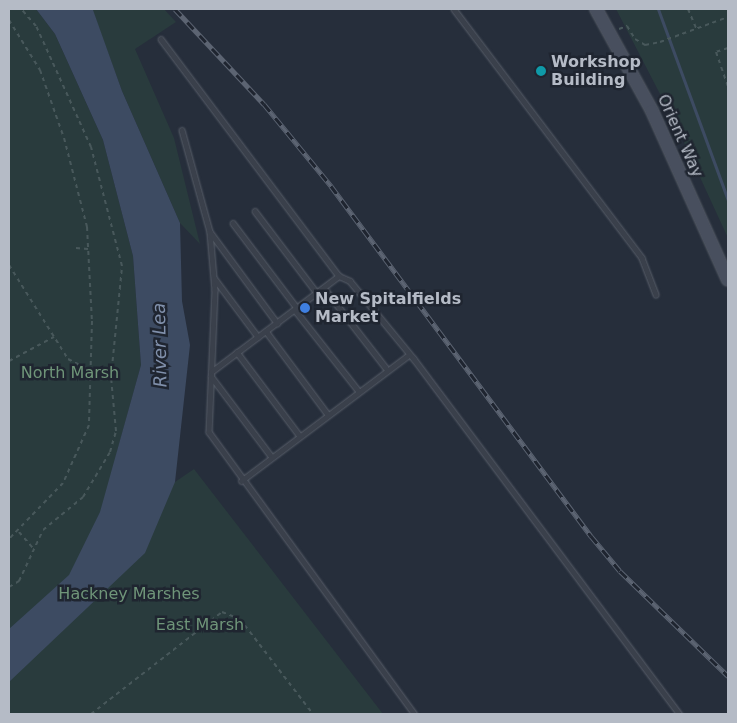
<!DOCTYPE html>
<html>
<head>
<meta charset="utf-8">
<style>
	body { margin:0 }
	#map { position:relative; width:737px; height:723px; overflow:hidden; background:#262e3b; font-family:"DejaVu Sans",sans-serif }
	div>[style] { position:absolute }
	.green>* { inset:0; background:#293b3d }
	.water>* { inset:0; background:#3d4b62 }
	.stream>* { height:3px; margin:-1.5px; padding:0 1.5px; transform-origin:1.5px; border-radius:1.5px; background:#3d4b62 }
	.path>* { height:2px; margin-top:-1px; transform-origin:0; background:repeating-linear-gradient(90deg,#48585b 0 4px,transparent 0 8px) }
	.roads { filter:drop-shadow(0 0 1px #585e69) drop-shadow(0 0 1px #585e69) }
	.lane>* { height:4.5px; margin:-2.25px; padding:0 2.25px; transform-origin:2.25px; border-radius:2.25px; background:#3a404b }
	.secondary>* { height:12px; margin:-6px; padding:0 6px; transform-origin:6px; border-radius:6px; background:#484f5e }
	.rail>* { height:5px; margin-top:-2.5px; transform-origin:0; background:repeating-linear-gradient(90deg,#1f2530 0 9px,#5c6472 0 18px); box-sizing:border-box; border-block:1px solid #5c6472 }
	.dots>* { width:14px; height:14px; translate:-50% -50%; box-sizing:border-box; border:2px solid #1f2530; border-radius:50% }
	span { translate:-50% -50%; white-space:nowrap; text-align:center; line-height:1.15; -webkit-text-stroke:5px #1f2530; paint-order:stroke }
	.poi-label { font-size:16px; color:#b5bbc6; font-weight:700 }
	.left { translate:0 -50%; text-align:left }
	.street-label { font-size:16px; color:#b5bbc6 }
	.park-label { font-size:16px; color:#6f9579 }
	.water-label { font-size:18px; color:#8090ab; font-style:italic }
	.frame { position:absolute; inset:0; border:10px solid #b5bbc6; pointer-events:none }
</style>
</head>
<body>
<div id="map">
	<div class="green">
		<i style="clip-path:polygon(9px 9px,36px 9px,55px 34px,103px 140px,133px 256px,141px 365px,117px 452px,175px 482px,194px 469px,383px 714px,9px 714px)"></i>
		<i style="clip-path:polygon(92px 9px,164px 9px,176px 22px,135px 49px,174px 138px,200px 244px,180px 223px,122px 91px)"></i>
		<i style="clip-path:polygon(616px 9px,728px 9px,728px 238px,675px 123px)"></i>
	</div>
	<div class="water">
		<i style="clip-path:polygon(36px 9px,93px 10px,122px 91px,180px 223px,182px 301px,190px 345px,175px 482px,145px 553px,9px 682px,9px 629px,69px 575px,100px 512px,141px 365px,133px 256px,103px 140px,55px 34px)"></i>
	</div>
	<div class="stream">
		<i style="left:658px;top:9px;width:203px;rotate:69.9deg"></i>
	</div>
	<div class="path">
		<i style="left:688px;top:9px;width:21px;rotate:67deg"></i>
		<i style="left:9px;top:20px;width:59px;rotate:58.2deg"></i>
		<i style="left:40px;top:70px;width:72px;rotate:70.6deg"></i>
		<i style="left:64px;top:138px;width:92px;rotate:75.5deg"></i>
		<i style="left:87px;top:227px;width:94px;rotate:87deg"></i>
		<i style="left:92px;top:321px;width:104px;rotate:91.7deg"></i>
		<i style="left:89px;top:425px;width:64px;rotate:114.1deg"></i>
		<i style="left:63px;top:483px;width:78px;rotate:134deg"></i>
		<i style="left:619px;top:29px;width:9px;rotate:-21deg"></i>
		<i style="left:627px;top:26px;width:15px;rotate:58deg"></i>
		<i style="left:635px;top:39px;width:12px;rotate:31deg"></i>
		<i style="left:645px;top:45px;width:15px;rotate:-11deg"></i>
		<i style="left:660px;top:42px;width:72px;rotate:-20.2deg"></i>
		<i style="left:728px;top:48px;width:13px;rotate:162deg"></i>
		<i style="left:716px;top:52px;width:36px;rotate:71deg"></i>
		<i style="left:76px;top:248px;width:12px;rotate:5deg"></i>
		<i style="left:9px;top:265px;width:111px;rotate:57.9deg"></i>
		<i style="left:68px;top:359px;width:25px;rotate:27deg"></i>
		<i style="left:9px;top:361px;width:51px;rotate:-28.1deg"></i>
		<i style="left:19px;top:532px;width:21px;rotate:49deg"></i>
		<i style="left:9px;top:587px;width:12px;rotate:-31deg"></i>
		<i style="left:19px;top:581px;width:56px;rotate:-64.8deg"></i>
		<i style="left:43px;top:530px;width:52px;rotate:-39.5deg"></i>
		<i style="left:83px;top:497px;width:52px;rotate:-59deg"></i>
		<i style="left:110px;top:452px;width:22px;rotate:-74deg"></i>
		<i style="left:116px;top:431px;width:54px;rotate:-95.3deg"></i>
		<i style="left:111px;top:377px;width:112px;rotate:-84.3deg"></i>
		<i style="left:122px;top:266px;width:123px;rotate:-104.6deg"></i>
		<i style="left:91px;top:147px;width:133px;rotate:-114.4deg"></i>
		<i style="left:36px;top:26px;width:23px;rotate:-131deg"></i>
		<i style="left:91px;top:714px;width:166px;rotate:-37.9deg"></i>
		<i style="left:222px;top:612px;width:19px;rotate:21deg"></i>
		<i style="left:240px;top:619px;width:120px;rotate:52.5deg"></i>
	</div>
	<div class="roads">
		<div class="lane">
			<i style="left:454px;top:9px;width:312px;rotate:52.9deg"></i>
			<i style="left:642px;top:258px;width:39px;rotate:69deg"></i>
			<i style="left:161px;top:39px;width:296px;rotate:53.1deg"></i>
			<i style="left:339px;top:276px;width:12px;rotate:24deg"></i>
			<i style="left:350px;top:281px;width:101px;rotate:50.6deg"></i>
			<i style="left:414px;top:359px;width:444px;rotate:53.2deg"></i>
			<i style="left:182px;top:130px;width:106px;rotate:74.6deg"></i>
			<i style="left:210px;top:232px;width:58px;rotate:85.1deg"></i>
			<i style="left:215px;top:290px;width:142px;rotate:92.4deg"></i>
			<i style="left:209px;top:432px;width:349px;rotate:53.9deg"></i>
			<i style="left:255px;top:211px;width:103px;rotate:52.9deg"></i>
			<i style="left:233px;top:223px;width:106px;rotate:53deg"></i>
			<i style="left:211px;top:233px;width:112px;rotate:53.7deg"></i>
			<i style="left:215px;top:279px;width:72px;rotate:53.4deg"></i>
			<i style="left:324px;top:288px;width:101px;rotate:52.2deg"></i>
			<i style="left:295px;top:310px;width:102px;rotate:51.8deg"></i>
			<i style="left:266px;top:331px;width:102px;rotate:53.4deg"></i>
			<i style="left:237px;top:352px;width:104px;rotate:53.2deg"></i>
			<i style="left:211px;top:372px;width:160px;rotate:-36.9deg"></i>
			<i style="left:211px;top:376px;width:100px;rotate:53.1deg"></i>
			<i style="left:241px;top:481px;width:210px;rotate:-36.9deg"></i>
		</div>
		<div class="secondary">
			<i style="left:596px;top:9px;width:116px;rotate:61.2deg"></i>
			<i style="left:652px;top:111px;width:185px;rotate:65.8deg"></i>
		</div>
	</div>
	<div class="rail">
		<i style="left:175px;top:9px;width:130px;rotate:46.9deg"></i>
		<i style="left:264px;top:104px;width:106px;rotate:50.7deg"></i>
		<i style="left:331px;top:186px;width:436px;rotate:53.4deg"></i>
		<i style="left:591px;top:536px;width:45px;rotate:50.4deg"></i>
		<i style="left:620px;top:571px;width:151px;rotate:44.2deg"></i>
	</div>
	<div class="dots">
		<i style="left:541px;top:71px;background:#0f9aa8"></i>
		<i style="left:305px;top:308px;background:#3f7fe0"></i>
	</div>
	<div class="poi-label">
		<span class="left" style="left:551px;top:71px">Workshop<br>Building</span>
		<span class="left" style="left:315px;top:308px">New Spitalfields<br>Market</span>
	</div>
	<div class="street-label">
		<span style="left:680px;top:136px;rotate:66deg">Orient Way</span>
	</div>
	<div class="park-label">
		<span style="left:70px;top:373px">North Marsh</span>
		<span style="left:129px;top:594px">Hackney Marshes</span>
		<span style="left:200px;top:625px">East Marsh</span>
	</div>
	<div class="water-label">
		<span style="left:160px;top:345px;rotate:-91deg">River Lea</span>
	</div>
	<div class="frame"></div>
</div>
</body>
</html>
